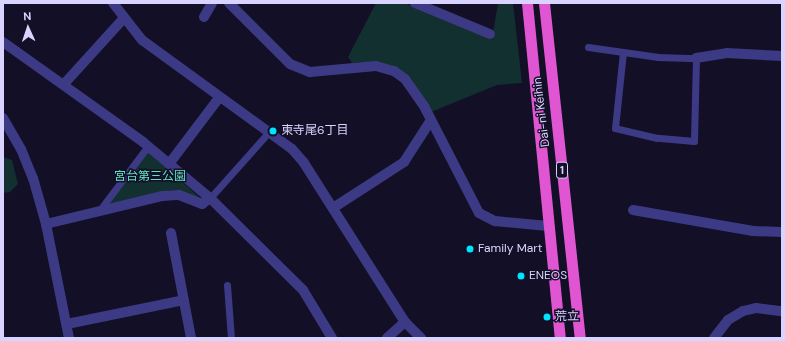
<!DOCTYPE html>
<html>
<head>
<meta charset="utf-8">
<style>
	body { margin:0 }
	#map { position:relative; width:785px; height:341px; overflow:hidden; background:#130f26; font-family:"DM Sans","Noto Sans JP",sans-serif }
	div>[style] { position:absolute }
	.green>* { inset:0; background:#12302f }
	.service>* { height:7px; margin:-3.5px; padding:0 3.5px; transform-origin:3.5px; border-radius:3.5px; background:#3d3a85 }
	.minor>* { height:10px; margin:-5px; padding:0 5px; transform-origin:5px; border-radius:5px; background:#3d3a85 }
	.tertiary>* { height:10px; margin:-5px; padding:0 5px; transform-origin:5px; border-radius:5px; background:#3d3a85 }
	.trunk>* { height:11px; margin:-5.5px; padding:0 5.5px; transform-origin:5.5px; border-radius:5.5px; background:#e055d1 }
	.dots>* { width:11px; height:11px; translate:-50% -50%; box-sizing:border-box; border:2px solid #130f26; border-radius:50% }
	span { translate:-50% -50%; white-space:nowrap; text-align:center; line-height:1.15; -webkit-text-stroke:3px #130f26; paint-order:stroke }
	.shield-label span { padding:1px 3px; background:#130f26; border:1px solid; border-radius:3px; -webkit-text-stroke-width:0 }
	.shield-label { font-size:11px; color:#d9d4ff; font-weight:700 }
	.street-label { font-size:12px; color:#d9d4ff }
	.poi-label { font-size:12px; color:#d9d4ff }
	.left { translate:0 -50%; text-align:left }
	.park-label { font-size:12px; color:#5fe0c0 }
	.frame { position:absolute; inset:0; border:4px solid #d9d4ff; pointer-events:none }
	.north { position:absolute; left:8px; top:8px; width:40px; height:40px; -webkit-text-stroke:3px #130f26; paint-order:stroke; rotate:357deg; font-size:11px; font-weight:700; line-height:16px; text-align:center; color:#d9d4ff }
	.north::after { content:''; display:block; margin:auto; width:14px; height:18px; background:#d9d4ff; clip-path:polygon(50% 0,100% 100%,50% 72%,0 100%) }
</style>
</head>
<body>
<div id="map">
	<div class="green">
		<i style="clip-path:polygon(376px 3px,405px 3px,492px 39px,498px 3px,513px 3px,522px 83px,497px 85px,431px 112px,414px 84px,367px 62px,352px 63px,348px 57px)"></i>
		<i style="clip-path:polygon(148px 152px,198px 196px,197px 198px,185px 192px,172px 190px,108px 204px)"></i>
		<i style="clip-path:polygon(3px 157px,12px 160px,18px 184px,10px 192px,3px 193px)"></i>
	</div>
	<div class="service">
		<i style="left:588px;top:47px;width:71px;rotate:8.1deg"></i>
		<i style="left:658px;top:57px;width:38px;rotate:2deg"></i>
		<i style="left:696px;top:58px;width:83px;rotate:91.4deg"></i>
		<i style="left:694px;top:141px;width:37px;rotate:-175deg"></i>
		<i style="left:657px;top:138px;width:43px;rotate:-166.6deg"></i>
		<i style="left:615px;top:128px;width:76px;rotate:-84deg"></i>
		<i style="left:210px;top:198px;width:87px;rotate:-48.3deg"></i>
		<i style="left:99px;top:211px;width:81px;rotate:-53deg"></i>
		<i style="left:227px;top:285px;width:53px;rotate:85.7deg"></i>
	</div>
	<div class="minor">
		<i style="left:229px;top:3px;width:86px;rotate:45deg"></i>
		<i style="left:290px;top:64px;width:22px;rotate:22deg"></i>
		<i style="left:310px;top:72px;width:66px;rotate:-5.2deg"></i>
		<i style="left:376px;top:66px;width:19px;rotate:16deg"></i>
		<i style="left:394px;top:71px;width:14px;rotate:36deg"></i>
		<i style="left:405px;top:79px;width:35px;rotate:55deg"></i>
		<i style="left:425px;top:108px;width:118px;rotate:62.8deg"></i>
		<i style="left:479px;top:213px;width:18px;rotate:27deg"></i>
		<i style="left:495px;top:221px;width:53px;rotate:5.4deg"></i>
		<i style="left:415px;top:3px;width:81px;rotate:22.5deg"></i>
		<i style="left:204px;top:17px;width:16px;rotate:-60deg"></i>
		<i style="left:3px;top:42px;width:172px;rotate:35.5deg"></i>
		<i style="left:143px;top:142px;width:87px;rotate:39.9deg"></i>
		<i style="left:210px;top:198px;width:131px;rotate:44.7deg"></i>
		<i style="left:303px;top:290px;width:56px;rotate:58.9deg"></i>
		<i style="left:696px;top:58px;width:31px;rotate:-9deg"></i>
		<i style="left:727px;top:53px;width:55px;rotate:3.1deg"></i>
		<i style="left:64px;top:84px;width:89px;rotate:-47.7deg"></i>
		<i style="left:3px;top:118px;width:36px;rotate:60deg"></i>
		<i style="left:21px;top:149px;width:31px;rotate:68deg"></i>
		<i style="left:33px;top:178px;width:48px;rotate:74.2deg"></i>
		<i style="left:46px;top:224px;width:116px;rotate:78.6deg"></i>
		<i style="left:169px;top:164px;width:83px;rotate:-52.9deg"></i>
		<i style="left:333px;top:208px;width:85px;rotate:-32.9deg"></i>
		<i style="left:404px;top:162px;width:50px;rotate:-57.3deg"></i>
		<i style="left:633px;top:210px;width:122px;rotate:9.9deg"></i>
		<i style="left:753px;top:231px;width:29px;rotate:2deg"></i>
		<i style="left:46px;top:224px;width:120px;rotate:-13.5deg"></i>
		<i style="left:163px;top:196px;width:16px;rotate:-4deg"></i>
		<i style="left:179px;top:195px;width:25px;rotate:21deg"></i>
		<i style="left:202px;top:204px;width:10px;rotate:-37deg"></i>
		<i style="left:171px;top:233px;width:107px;rotate:79.2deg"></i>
		<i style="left:67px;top:324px;width:119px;rotate:-11.6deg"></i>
		<i style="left:387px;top:338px;width:24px;rotate:-42deg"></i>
		<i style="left:714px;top:338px;width:23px;rotate:-52deg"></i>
		<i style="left:728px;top:320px;width:17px;rotate:-31deg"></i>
		<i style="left:743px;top:311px;width:13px;rotate:-13deg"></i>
		<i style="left:756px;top:308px;width:26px;rotate:7deg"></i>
	</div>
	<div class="tertiary">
		<i style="left:113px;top:3px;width:47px;rotate:51.9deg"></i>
		<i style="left:142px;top:40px;width:185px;rotate:36deg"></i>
		<i style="left:292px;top:149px;width:18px;rotate:49deg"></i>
		<i style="left:304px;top:163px;width:188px;rotate:57.6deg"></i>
		<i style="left:405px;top:322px;width:23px;rotate:45deg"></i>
	</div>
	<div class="trunk">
		<i style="left:527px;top:3px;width:337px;rotate:84.4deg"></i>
		<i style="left:544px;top:3px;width:337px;rotate:83.9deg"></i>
	</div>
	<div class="dots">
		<i style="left:273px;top:131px;background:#00e5ff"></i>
		<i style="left:470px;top:249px;background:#00e5ff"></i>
		<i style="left:521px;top:276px;background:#00e5ff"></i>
		<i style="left:547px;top:317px;background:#00e5ff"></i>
	</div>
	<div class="shield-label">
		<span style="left:562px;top:170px">1</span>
	</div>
	<div class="street-label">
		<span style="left:542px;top:112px;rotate:-97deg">Dai-ni Keihin</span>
	</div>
	<div class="poi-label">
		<span class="left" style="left:281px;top:131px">東寺尾6丁目</span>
		<span class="left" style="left:478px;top:249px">Family Mart</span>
		<span class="left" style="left:529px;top:276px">ENEOS</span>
		<span class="left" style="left:555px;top:317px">荒立</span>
	</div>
	<div class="park-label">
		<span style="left:150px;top:177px">宮台第三公園</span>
	</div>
	<div class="frame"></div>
	<div class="north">N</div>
</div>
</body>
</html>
